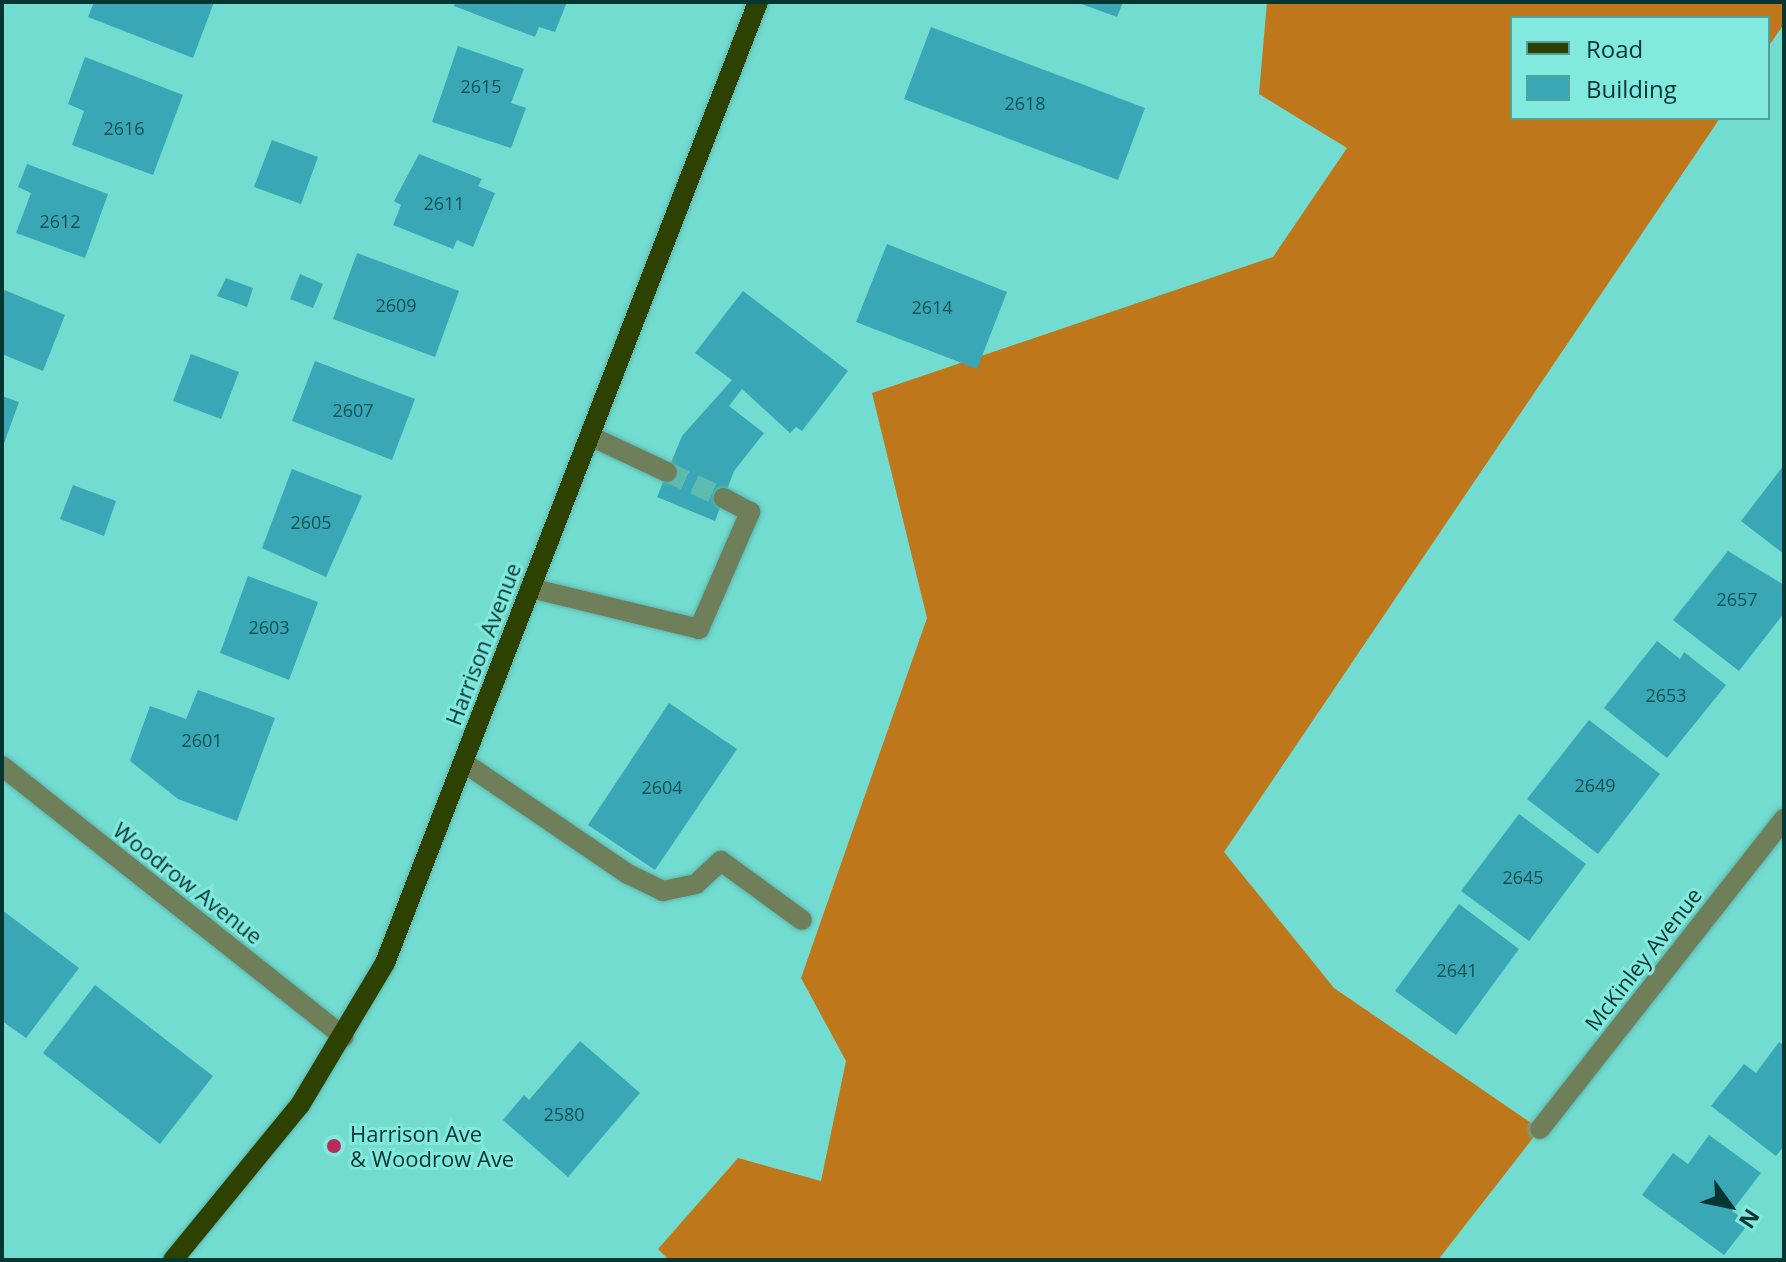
<!DOCTYPE html>
<html>
<head>
<meta charset="utf-8">
<style>
	body { margin:0 }
	#map { position:relative; width:1786px; height:1262px; overflow:hidden; background:#73dcd1; font-family:"Open Sans",sans-serif }
	div>[style] { position:absolute }
	.forest>* { inset:0; background:#be771b }
	.building>* { inset:0; background:#39a7b5 }
	.minor-tunnel>* { height:20px; margin-top:-10px; transform-origin:0; background:repeating-linear-gradient(90deg,#5dbbb1 0 20px,transparent 0 30px) }
	.roads { filter:drop-shadow(0 0 2px #5bb7ae) drop-shadow(0 0 2px #5bb7ae) }
	.minor>* { height:20px; margin:-10px; padding:0 10px; transform-origin:10px; border-radius:10px; background:#6f7f59 }
	.major>* { height:20px; margin:-10px; padding:0 10px; transform-origin:10px; border-radius:10px; background:#2d4200 }
	.dots>* { width:22px; height:22px; translate:-50% -50%; box-sizing:border-box; border:4px solid #81e9de; border-radius:50% }
	span { translate:-50% -50%; white-space:nowrap; text-align:center; line-height:1.15; -webkit-text-stroke:6px #81e9de; paint-order:stroke }
	.number-label { font-size:18px; color:#125253 }
	.number-label span { -webkit-text-stroke-width:0 }
	.street-label { font-size:22px; color:#053632 }
	.poi-label { font-size:22px; color:#053632 }
	.left { translate:0 -50%; text-align:left }
	.frame { position:absolute; inset:0; border:4px solid #053632; pointer-events:none }
	.legend { position:absolute; left:1510px; top:16px; width:260px; height:104px; box-sizing:border-box; background:#81e9de; border:2px solid #4fa199; margin:0; padding:10px 14px; list-style:none; font-size:24px; color:#053632 }
	.legend li { display:flex; align-items:center; gap:16px; height:40px }
	.legend b { width:40px; border:2px solid #4fa199 }
	.north { position:absolute; left:1690px; top:1166px; width:80px; height:80px; -webkit-text-stroke:6px #81e9de; paint-order:stroke; rotate:123deg; font-size:22px; font-weight:700; line-height:32px; text-align:center; color:#053632 }
	.north::after { content:''; display:block; margin:auto; width:28px; height:36px; background:#053632; clip-path:polygon(50% 0,100% 100%,50% 72%,0 100%) }
</style>
</head>
<body>
<div id="map">
	<div class="forest">
		<i style="clip-path:polygon(1267px 2px,1784px 2px,1784px 24px,1768px 47px,1768px 18px,1512px 18px,1512px 118px,1720px 118px,1224px 852px,1334px 988px,1540px 1129px,1438px 1260px,669px 1260px,658px 1249px,738px 1158px,821px 1181px,846px 1061px,801px 978px,927px 618px,872px 393px,1273px 257px,1347px 148px,1259px 94px)"></i>
	</div>
	<div class="building">
		<i style="clip-path:polygon(94px 2px,214px 2px,193px 58px,88px 17px)"></i>
		<i style="clip-path:polygon(455px 2px,567px 2px,555px 32px,539px 27px,535px 37px,454px 6px)"></i>
		<i style="clip-path:polygon(1076px 2px,1123px 2px,1117px 17px)"></i>
		<i style="clip-path:polygon(931px 27px,1145px 108px,1118px 180px,904px 99px)"></i>
		<i style="clip-path:polygon(458px 46px,524px 69px,511px 103px,526px 108px,511px 148px,432px 122px)"></i>
		<i style="clip-path:polygon(85px 57px,183px 95px,153px 175px,72px 145px,84px 111px,68px 104px)"></i>
		<i style="clip-path:polygon(272px 140px,318px 157px,301px 204px,254px 187px)"></i>
		<i style="clip-path:polygon(419px 154px,482px 179px,478px 186px,495px 193px,473px 247px,457px 240px,453px 249px,393px 225px,401px 205px,394px 201px)"></i>
		<i style="clip-path:polygon(27px 164px,108px 194px,85px 258px,16px 233px,31px 193px,18px 187px)"></i>
		<i style="clip-path:polygon(887px 244px,1007px 292px,977px 369px,856px 322px)"></i>
		<i style="clip-path:polygon(357px 253px,459px 291px,435px 357px,333px 319px)"></i>
		<i style="clip-path:polygon(300px 274px,323px 284px,313px 308px,290px 299px)"></i>
		<i style="clip-path:polygon(226px 278px,253px 288px,247px 307px,217px 296px)"></i>
		<i style="clip-path:polygon(2px 289px,65px 315px,43px 371px,2px 354px)"></i>
		<i style="clip-path:polygon(743px 291px,848px 371px,802px 431px,796px 427px,790px 433px,742px 389px,729px 406px,764px 433px,734px 471px,715px 521px,657px 497px,682px 436px,732px 380px,695px 353px)"></i>
		<i style="clip-path:polygon(191px 354px,239px 372px,221px 419px,173px 401px)"></i>
		<i style="clip-path:polygon(315px 361px,415px 399px,392px 460px,292px 421px)"></i>
		<i style="clip-path:polygon(2px 396px,19px 402px,2px 449px)"></i>
		<i style="clip-path:polygon(1784px 465px,1784px 554px,1741px 521px)"></i>
		<i style="clip-path:polygon(292px 469px,362px 496px,326px 577px,262px 548px)"></i>
		<i style="clip-path:polygon(73px 485px,116px 501px,104px 536px,60px 519px)"></i>
		<i style="clip-path:polygon(1728px 551px,1784px 585px,1784px 613px,1739px 671px,1673px 620px)"></i>
		<i style="clip-path:polygon(248px 576px,318px 602px,289px 680px,220px 653px)"></i>
		<i style="clip-path:polygon(1657px 641px,1680px 659px,1684px 652px,1726px 685px,1667px 758px,1604px 708px)"></i>
		<i style="clip-path:polygon(198px 690px,275px 718px,237px 821px,178px 799px,130px 761px,150px 706px,186px 719px)"></i>
		<i style="clip-path:polygon(669px 703px,737px 749px,655px 870px,588px 825px)"></i>
		<i style="clip-path:polygon(1589px 720px,1660px 774px,1598px 854px,1527px 799px)"></i>
		<i style="clip-path:polygon(1519px 814px,1586px 864px,1529px 941px,1461px 891px)"></i>
		<i style="clip-path:polygon(1459px 904px,1519px 949px,1456px 1035px,1395px 991px)"></i>
		<i style="clip-path:polygon(2px 910px,79px 968px,26px 1038px,2px 1021px)"></i>
		<i style="clip-path:polygon(95px 985px,213px 1076px,160px 1144px,43px 1053px)"></i>
		<i style="clip-path:polygon(580px 1041px,640px 1093px,568px 1177px,503px 1120px,524px 1095px,529px 1100px)"></i>
		<i style="clip-path:polygon(1779px 1042px,1784px 1046px,1784px 1146px,1776px 1156px,1711px 1106px,1744px 1064px,1756px 1073px)"></i>
		<i style="clip-path:polygon(1709px 1135px,1761px 1173px,1732px 1211px,1749px 1223px,1724px 1255px,1642px 1195px,1673px 1153px,1688px 1164px)"></i>
	</div>
	<div class="minor-tunnel">
		<i style="left:667px;top:472px;width:63px;rotate:24.5deg"></i>
	</div>
	<div class="roads">
		<div class="minor">
			<i style="left:590px;top:436px;width:85px;rotate:25.1deg"></i>
			<i style="left:530px;top:588px;width:174px;rotate:13.6deg"></i>
			<i style="left:699px;top:629px;width:128px;rotate:-66.4deg"></i>
			<i style="left:750px;top:512px;width:30px;rotate:-152deg"></i>
			<i style="left:463px;top:762px;width:199px;rotate:34.2deg"></i>
			<i style="left:628px;top:874px;width:39px;rotate:26deg"></i>
			<i style="left:663px;top:891px;width:34px;rotate:-12deg"></i>
			<i style="left:696px;top:884px;width:34px;rotate:-43deg"></i>
			<i style="left:721px;top:861px;width:100px;rotate:36.1deg"></i>
			<i style="left:2px;top:766px;width:436px;rotate:38.4deg"></i>
			<i style="left:1540px;top:1129px;width:395px;rotate:-51.8deg"></i>
		</div>
		<div class="major">
			<i style="left:173px;top:1260px;width:200px;rotate:-50.7deg"></i>
			<i style="left:300px;top:1105px;width:165px;rotate:-59.1deg"></i>
			<i style="left:385px;top:963px;width:1031px;rotate:-68.79deg"></i>
		</div>
	</div>
	<div class="dots">
		<i style="left:334px;top:1146px;background:#b82a58"></i>
	</div>
	<div class="number-label">
		<span style="left:481px;top:86px">2615</span>
		<span style="left:1025px;top:103px">2618</span>
		<span style="left:124px;top:128px">2616</span>
		<span style="left:444px;top:203px">2611</span>
		<span style="left:60px;top:221px">2612</span>
		<span style="left:396px;top:305px">2609</span>
		<span style="left:932px;top:307px">2614</span>
		<span style="left:353px;top:410px">2607</span>
		<span style="left:311px;top:522px">2605</span>
		<span style="left:1737px;top:599px">2657</span>
		<span style="left:269px;top:627px">2603</span>
		<span style="left:1666px;top:695px">2653</span>
		<span style="left:202px;top:740px">2601</span>
		<span style="left:1595px;top:785px">2649</span>
		<span style="left:662px;top:787px">2604</span>
		<span style="left:1523px;top:877px">2645</span>
		<span style="left:1457px;top:970px">2641</span>
		<span style="left:564px;top:1114px">2580</span>
	</div>
	<div class="street-label">
		<span style="left:483px;top:644px;rotate:-69deg">Harrison Avenue</span>
		<span style="left:188px;top:883px;rotate:38deg">Woodrow Avenue</span>
		<span style="left:1643px;top:959px;rotate:-52deg">McKinley Avenue</span>
	</div>
	<div class="poi-label">
		<span class="left" style="left:350px;top:1146px">Harrison Ave<br>&amp; Woodrow Ave</span>
	</div>
	<div class="frame"></div>
	<ul class="legend">
	<li><b style="height:10px;background:#2d4200"></b>Road</li>
	<li><b style="height:22px;background:#39a7b5"></b>Building</li>
	</ul>
	<div class="north">N</div>
</div>
</body>
</html>
